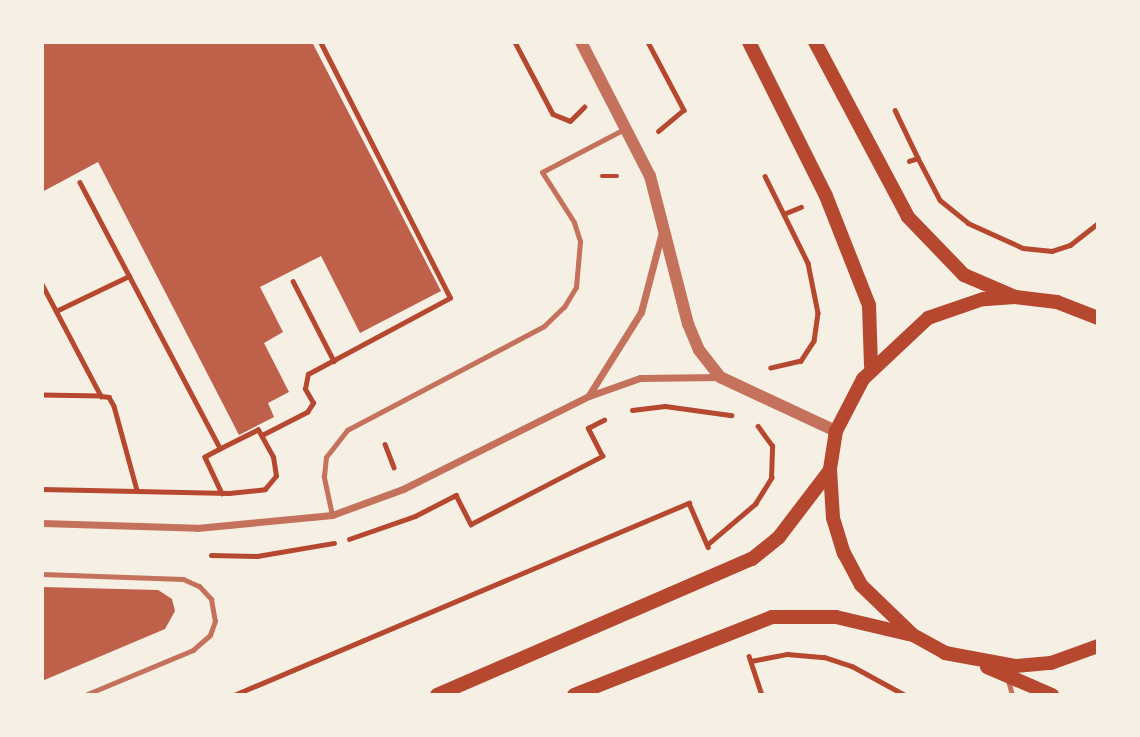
<!DOCTYPE html>
<html>
<head>
<meta charset="utf-8">
<style>
	body { margin:0 }
	#map { position:relative; width:1140px; height:737px; overflow:hidden; background:#f6efe4; font-family:Ubuntu,sans-serif }
	div>[style] { position:absolute }
	.building>* { inset:0; background:#bf614a }
	.path>* { height:4.5px; margin:-2.25px; padding:0 2.25px; transform-origin:2.25px; border-radius:2.25px; background:#b5482f }
	.service>* { height:5px; margin:-2.5px; padding:0 2.5px; transform-origin:2.5px; border-radius:2.5px; background:#c5725c }
	.minor>* { height:7px; margin:-3.5px; padding:0 3.5px; transform-origin:3.5px; border-radius:3.5px; background:#c5725c }
	.tertiary>* { height:12px; margin:-6px; padding:0 6px; transform-origin:6px; border-radius:6px; background:#c5725c }
	.secondary>* { height:14px; margin:-7px; padding:0 7px; transform-origin:7px; border-radius:7px; background:#b5482f }
	span { translate:-50% -50%; white-space:nowrap; text-align:center; line-height:1.15; -webkit-text-stroke:5px #f6efe4; paint-order:stroke }
	.frame { position:absolute; inset:0; border:44px solid #f6efe4; pointer-events:none }
</style>
</head>
<body>
<div id="map">
	<div class="building">
		<i style="clip-path:polygon(42px 42px,312px 42px,441px 291px,360px 333px,321px 256px,260px 287px,283px 332px,264px 343px,289px 392px,268px 403px,274px 417px,239px 435px,98px 162px,42px 192px)"></i>
		<i style="clip-path:polygon(42px 587px,158px 590px,172px 599px,175px 611px,165px 629px,42px 681px)"></i>
	</div>
	<div class="path">
		<i style="left:515px;top:42px;width:81px;rotate:62.2deg"></i>
		<i style="left:553px;top:114px;width:18px;rotate:22deg"></i>
		<i style="left:570px;top:121px;width:20px;rotate:-45deg"></i>
		<i style="left:648px;top:42px;width:77px;rotate:62.1deg"></i>
		<i style="left:684px;top:110px;width:33px;rotate:140deg"></i>
		<i style="left:895px;top:110px;width:53px;rotate:64.4deg"></i>
		<i style="left:909px;top:161px;width:9px;rotate:-18deg"></i>
		<i style="left:918px;top:158px;width:47px;rotate:62.4deg"></i>
		<i style="left:940px;top:200px;width:36px;rotate:39deg"></i>
		<i style="left:968px;top:223px;width:60px;rotate:24.4deg"></i>
		<i style="left:1023px;top:248px;width:29px;rotate:6deg"></i>
		<i style="left:1052px;top:251px;width:19px;rotate:-18deg"></i>
		<i style="left:1070px;top:245px;width:36px;rotate:-38deg"></i>
		<i style="left:602px;top:176px;width:15px"></i>
		<i style="left:765px;top:176px;width:97px;rotate:63.7deg"></i>
		<i style="left:808px;top:263px;width:51px;rotate:78.7deg"></i>
		<i style="left:818px;top:313px;width:28px;rotate:98deg"></i>
		<i style="left:814px;top:341px;width:24px;rotate:123deg"></i>
		<i style="left:801px;top:361px;width:31px;rotate:167deg"></i>
		<i style="left:786px;top:213px;width:16px;rotate:-22deg"></i>
		<i style="left:293px;top:281px;width:90px;rotate:62.9deg"></i>
		<i style="left:42px;top:284px;width:127px;rotate:62.2deg"></i>
		<i style="left:101px;top:396px;width:59px;rotate:-179deg"></i>
		<i style="left:56px;top:311px;width:81px;rotate:-25.6deg"></i>
		<i style="left:101px;top:396px;width:8px;rotate:7deg"></i>
		<i style="left:109px;top:397px;width:10px;rotate:61deg"></i>
		<i style="left:114px;top:406px;width:87px;rotate:74.7deg"></i>
		<i style="left:632px;top:410px;width:33px;rotate:-7deg"></i>
		<i style="left:665px;top:406px;width:67px;rotate:7.8deg"></i>
		<i style="left:262px;top:435px;width:51px;rotate:-27.1deg"></i>
		<i style="left:307px;top:412px;width:11px;rotate:-56deg"></i>
		<i style="left:313px;top:403px;width:16px;rotate:-120deg"></i>
		<i style="left:305px;top:389px;width:15px;rotate:-79deg"></i>
		<i style="left:308px;top:374px;width:161px;rotate:-28.2deg"></i>
		<i style="left:450px;top:298px;width:287px;rotate:-116.9deg"></i>
		<i style="left:385px;top:444px;width:25px;rotate:69deg"></i>
		<i style="left:220px;top:449px;width:17px;rotate:152deg"></i>
		<i style="left:205px;top:457px;width:40px;rotate:65deg"></i>
		<i style="left:42px;top:489px;width:187px;rotate:1.2deg"></i>
		<i style="left:229px;top:493px;width:36px;rotate:-6deg"></i>
		<i style="left:265px;top:489px;width:17px;rotate:-50deg"></i>
		<i style="left:276px;top:476px;width:19px;rotate:-99deg"></i>
		<i style="left:273px;top:457px;width:31px;rotate:-119deg"></i>
		<i style="left:258px;top:430px;width:42px;rotate:153.4deg"></i>
		<i style="left:220px;top:449px;width:301px;rotate:-117.8deg"></i>
		<i style="left:349px;top:539px;width:70px;rotate:-19.2deg"></i>
		<i style="left:415px;top:516px;width:46px;rotate:-27.1deg"></i>
		<i style="left:456px;top:495px;width:33px;rotate:63deg"></i>
		<i style="left:471px;top:524px;width:148px;rotate:-27.4deg"></i>
		<i style="left:602px;top:456px;width:31px;rotate:-117deg"></i>
		<i style="left:588px;top:428px;width:18px;rotate:-27deg"></i>
		<i style="left:708px;top:544px;width:62px;rotate:-40.4deg"></i>
		<i style="left:755px;top:504px;width:31px;rotate:-58deg"></i>
		<i style="left:771px;top:478px;width:32px;rotate:-88deg"></i>
		<i style="left:772px;top:446px;width:24px;rotate:-126deg"></i>
		<i style="left:211px;top:555px;width:46px;rotate:1.2deg"></i>
		<i style="left:257px;top:556px;width:78px;rotate:-9.6deg"></i>
		<i style="left:749px;top:656px;width:41px;rotate:71.6deg"></i>
		<i style="left:751px;top:661px;width:37px;rotate:-11deg"></i>
		<i style="left:787px;top:654px;width:37px;rotate:5deg"></i>
		<i style="left:824px;top:657px;width:29px;rotate:18deg"></i>
		<i style="left:852px;top:666px;width:60px;rotate:28.7deg"></i>
		<i style="left:234px;top:695px;width:494px;rotate:-22.9deg"></i>
		<i style="left:689px;top:503px;width:48px;rotate:66.6deg"></i>
	</div>
	<div class="service">
		<i style="left:332px;top:515px;width:40px;rotate:-102deg"></i>
		<i style="left:324px;top:476px;width:19px;rotate:-84deg"></i>
		<i style="left:326px;top:457px;width:34px;rotate:-52deg"></i>
		<i style="left:347px;top:430px;width:223px;rotate:-27.8deg"></i>
		<i style="left:544px;top:326px;width:28px;rotate:-44deg"></i>
		<i style="left:564px;top:307px;width:23px;rotate:-59deg"></i>
		<i style="left:576px;top:287px;width:46px;rotate:-85deg"></i>
		<i style="left:580px;top:241px;width:20px;rotate:-108deg"></i>
		<i style="left:574px;top:222px;width:59px;rotate:-122.6deg"></i>
		<i style="left:542px;top:172px;width:95px;rotate:-27.6deg"></i>
		<i style="left:42px;top:574px;width:141px;rotate:2deg"></i>
		<i style="left:183px;top:579px;width:17px;rotate:24deg"></i>
		<i style="left:199px;top:586px;width:18px;rotate:47deg"></i>
		<i style="left:211px;top:599px;width:22px;rotate:80deg"></i>
		<i style="left:215px;top:621px;width:15px;rotate:110deg"></i>
		<i style="left:210px;top:635px;width:23px;rotate:139deg"></i>
		<i style="left:193px;top:650px;width:117px;rotate:157.4deg"></i>
		<i style="left:1008px;top:680px;width:16px;rotate:75deg"></i>
	</div>
	<div class="minor">
		<i style="left:589px;top:395px;width:98px;rotate:-57.9deg"></i>
		<i style="left:641px;top:312px;width:83px;rotate:-75.3deg"></i>
		<i style="left:42px;top:523px;width:155px;rotate:1.8deg"></i>
		<i style="left:197px;top:528px;width:136px;rotate:-5.5deg"></i>
		<i style="left:332px;top:515px;width:76px;rotate:-20.1deg"></i>
		<i style="left:403px;top:489px;width:208px;rotate:-26.6deg"></i>
		<i style="left:589px;top:396px;width:54px;rotate:-19.4deg"></i>
		<i style="left:640px;top:378px;width:80px;rotate:-0.7deg"></i>
	</div>
	<div class="tertiary">
		<i style="left:581px;top:42px;width:151px;rotate:62.8deg"></i>
		<i style="left:650px;top:176px;width:153px;rotate:75.6deg"></i>
		<i style="left:688px;top:324px;width:28px;rotate:67deg"></i>
		<i style="left:699px;top:350px;width:34px;rotate:52deg"></i>
		<i style="left:720px;top:377px;width:128px;rotate:25deg"></i>
	</div>
	<div class="secondary">
		<i style="left:749px;top:42px;width:172px;rotate:63.4deg"></i>
		<i style="left:826px;top:196px;width:117px;rotate:68.5deg"></i>
		<i style="left:869px;top:305px;width:61px;rotate:88.1deg"></i>
		<i style="left:815px;top:42px;width:198px;rotate:62deg"></i>
		<i style="left:908px;top:217px;width:81px;rotate:46deg"></i>
		<i style="left:964px;top:275px;width:53px;rotate:23.2deg"></i>
		<i style="left:1098px;top:318px;width:44px;rotate:-158.7deg"></i>
		<i style="left:1057px;top:302px;width:42px;rotate:-173.2deg"></i>
		<i style="left:1015px;top:297px;width:32px;rotate:176deg"></i>
		<i style="left:983px;top:299px;width:58px;rotate:160.9deg"></i>
		<i style="left:928px;top:318px;width:89px;rotate:136.8deg"></i>
		<i style="left:863px;top:379px;width:59px;rotate:117.4deg"></i>
		<i style="left:836px;top:431px;width:39px;rotate:99deg"></i>
		<i style="left:830px;top:470px;width:48px;rotate:86.4deg"></i>
		<i style="left:833px;top:518px;width:37px;rotate:73deg"></i>
		<i style="left:844px;top:553px;width:36px;rotate:62deg"></i>
		<i style="left:861px;top:585px;width:72px;rotate:43.9deg"></i>
		<i style="left:913px;top:635px;width:37px;rotate:29deg"></i>
		<i style="left:945px;top:653px;width:71px;rotate:10.5deg"></i>
		<i style="left:1015px;top:666px;width:36px;rotate:-5deg"></i>
		<i style="left:1051px;top:663px;width:50px;rotate:-19.9deg"></i>
		<i style="left:987px;top:667px;width:71px;rotate:23.3deg"></i>
		<i style="left:437px;top:695px;width:343px;rotate:-23.4deg"></i>
		<i style="left:752px;top:559px;width:35px;rotate:-39deg"></i>
		<i style="left:779px;top:537px;width:84px;rotate:-52.7deg"></i>
		<i style="left:574px;top:695px;width:213px;rotate:-21.5deg"></i>
		<i style="left:772px;top:617px;width:64px"></i>
		<i style="left:836px;top:617px;width:74px;rotate:13.3deg"></i>
	</div>
	<div class="frame"></div>
</div>
</body>
</html>
